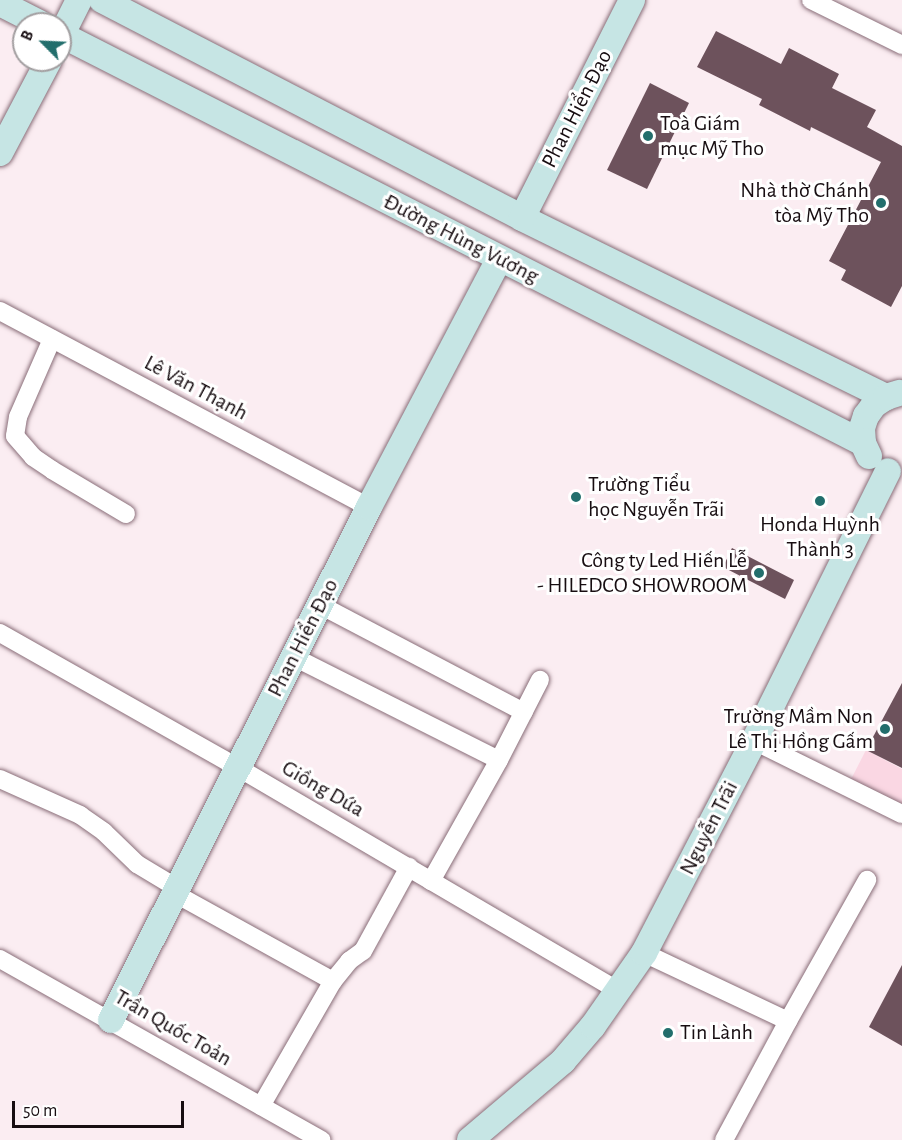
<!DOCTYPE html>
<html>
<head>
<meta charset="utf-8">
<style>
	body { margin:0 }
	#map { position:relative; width:902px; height:1140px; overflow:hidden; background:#fbedf2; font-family:"Alegreya Sans",sans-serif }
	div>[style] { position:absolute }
	.green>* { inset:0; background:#fad7e3 }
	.building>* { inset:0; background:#6d525c }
	.roads { filter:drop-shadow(0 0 2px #896d78) drop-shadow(0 0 2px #896d78) }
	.street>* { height:18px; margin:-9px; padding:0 9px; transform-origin:9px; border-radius:9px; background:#fff }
	.secondary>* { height:26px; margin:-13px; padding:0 13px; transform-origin:13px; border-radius:13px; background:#c6e5e4 }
	.dots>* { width:16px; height:16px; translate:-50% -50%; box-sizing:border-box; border:3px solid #fff; border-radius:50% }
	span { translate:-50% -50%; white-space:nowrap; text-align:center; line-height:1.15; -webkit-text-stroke:6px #fff; paint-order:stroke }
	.street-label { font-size:22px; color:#170d11 }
	.poi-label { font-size:22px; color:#170d11 }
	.left { translate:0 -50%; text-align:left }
	.right { translate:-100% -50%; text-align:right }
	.north { position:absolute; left:12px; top:12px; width:60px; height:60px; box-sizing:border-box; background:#fff; border:2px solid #a29ea0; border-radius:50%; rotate:294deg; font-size:16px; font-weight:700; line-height:24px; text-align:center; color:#170d11 }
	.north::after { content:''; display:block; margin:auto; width:21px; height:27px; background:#226e6c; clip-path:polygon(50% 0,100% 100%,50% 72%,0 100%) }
	.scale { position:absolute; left:12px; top:1101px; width:172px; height:27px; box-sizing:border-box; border:3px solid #170d11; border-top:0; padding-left:8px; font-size:18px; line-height:21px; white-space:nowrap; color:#170d11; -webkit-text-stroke:4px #fff; paint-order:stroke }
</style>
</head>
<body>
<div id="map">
	<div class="green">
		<i style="clip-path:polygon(866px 750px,902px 769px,902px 821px,845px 791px)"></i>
	</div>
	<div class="building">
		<i style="clip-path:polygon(716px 31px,781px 64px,789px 48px,839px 74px,832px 88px,876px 110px,867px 127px,902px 146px,902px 286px,891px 307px,841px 280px,846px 270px,829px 261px,881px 162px,811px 127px,810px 131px,759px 105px,762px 99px,697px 67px)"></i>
		<i style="clip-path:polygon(650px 83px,689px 103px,647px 189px,607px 170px)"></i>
		<i style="clip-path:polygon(732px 548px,794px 580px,785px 599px,723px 567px)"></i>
		<i style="clip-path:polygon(902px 683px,902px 768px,866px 750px)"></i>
		<i style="clip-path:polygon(902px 965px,902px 1046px,869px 1027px)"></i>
	</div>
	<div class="roads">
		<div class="street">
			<i style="left:811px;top:0;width:102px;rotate:26.3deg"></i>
			<i style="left:0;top:311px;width:418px;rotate:28deg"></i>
			<i style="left:52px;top:339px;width:85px;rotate:113.6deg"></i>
			<i style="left:18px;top:417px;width:19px;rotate:99deg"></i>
			<i style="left:15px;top:436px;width:28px;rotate:49deg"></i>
			<i style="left:33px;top:457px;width:23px;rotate:34deg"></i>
			<i style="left:52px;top:470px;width:86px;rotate:30.7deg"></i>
			<i style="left:320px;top:605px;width:230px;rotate:27.7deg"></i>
			<i style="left:0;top:633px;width:272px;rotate:29.5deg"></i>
			<i style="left:237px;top:767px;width:443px;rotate:30.4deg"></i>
			<i style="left:294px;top:657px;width:229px;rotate:26.7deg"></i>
			<i style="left:499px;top:760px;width:139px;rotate:119.3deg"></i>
			<i style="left:754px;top:741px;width:165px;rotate:26.3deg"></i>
			<i style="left:499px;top:760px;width:90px;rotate:-62.9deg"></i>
			<i style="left:0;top:779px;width:88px;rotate:24.2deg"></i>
			<i style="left:80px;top:815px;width:29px;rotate:35deg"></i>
			<i style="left:104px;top:832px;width:46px;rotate:44.1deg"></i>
			<i style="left:137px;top:864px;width:47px;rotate:31deg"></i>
			<i style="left:174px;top:893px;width:182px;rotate:29deg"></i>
			<i style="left:644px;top:953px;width:159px;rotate:25.3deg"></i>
			<i style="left:788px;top:1021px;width:162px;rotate:-60.7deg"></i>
			<i style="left:0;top:959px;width:369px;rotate:29.4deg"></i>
			<i style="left:261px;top:1106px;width:144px;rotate:-60.1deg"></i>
			<i style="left:333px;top:981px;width:26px;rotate:-51deg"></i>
			<i style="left:349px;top:961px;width:17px;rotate:-36deg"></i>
			<i style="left:363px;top:951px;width:96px;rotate:-61.3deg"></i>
			<i style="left:724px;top:1140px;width:135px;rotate:-61.7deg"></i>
		</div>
		<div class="secondary">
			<i style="left:102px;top:0;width:473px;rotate:27.4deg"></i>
			<i style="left:522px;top:218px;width:406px;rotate:26.2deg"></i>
			<i style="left:0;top:3px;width:46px;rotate:27.1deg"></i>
			<i style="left:60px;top:34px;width:901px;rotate:26.99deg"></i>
			<i style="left:60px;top:38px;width:42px;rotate:-63.4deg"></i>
			<i style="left:0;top:153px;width:105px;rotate:-62.2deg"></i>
			<i style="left:522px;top:218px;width:244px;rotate:-63.2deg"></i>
			<i style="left:869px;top:456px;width:14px;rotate:-115deg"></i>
			<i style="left:863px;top:443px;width:15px;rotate:-94deg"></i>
			<i style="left:862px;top:428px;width:13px;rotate:-72deg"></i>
			<i style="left:866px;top:416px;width:14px;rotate:-54deg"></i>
			<i style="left:874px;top:405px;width:14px;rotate:-34deg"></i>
			<i style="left:886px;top:397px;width:14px;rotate:-17deg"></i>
			<i style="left:111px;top:1020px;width:574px;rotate:-63.3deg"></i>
			<i style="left:369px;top:507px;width:280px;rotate:-62.3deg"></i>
			<i style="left:470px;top:1140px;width:122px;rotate:-40.3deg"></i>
			<i style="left:563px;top:1061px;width:46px;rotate:-49.4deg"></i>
			<i style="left:593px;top:1026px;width:89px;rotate:-55.1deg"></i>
			<i style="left:644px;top:953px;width:239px;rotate:-62.6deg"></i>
			<i style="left:754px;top:741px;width:301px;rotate:-63.6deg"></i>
		</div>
	</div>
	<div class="dots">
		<i style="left:648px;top:136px;background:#226e6c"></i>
		<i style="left:881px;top:203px;background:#226e6c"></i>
		<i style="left:576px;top:497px;background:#226e6c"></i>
		<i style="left:820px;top:501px;background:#226e6c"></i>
		<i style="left:759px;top:573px;background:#226e6c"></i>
		<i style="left:885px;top:729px;background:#226e6c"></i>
		<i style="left:668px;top:1033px;background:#226e6c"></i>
	</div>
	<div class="street-label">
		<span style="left:577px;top:109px;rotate:-63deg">Phan Hiển Đạo</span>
		<span style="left:461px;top:239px;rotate:27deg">Đường Hùng Vương</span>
		<span style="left:196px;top:388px;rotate:28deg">Lê Văn Thạnh</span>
		<span style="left:303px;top:638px;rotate:-63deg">Phan Hiển Đạo</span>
		<span style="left:323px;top:789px;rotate:30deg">Giồng Dứa</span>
		<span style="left:709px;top:828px;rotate:-63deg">Nguyễn Trãi</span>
		<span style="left:173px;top:1028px;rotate:30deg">Trần Quốc Toản</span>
	</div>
	<div class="poi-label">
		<span class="left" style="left:660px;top:136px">Toà Giám<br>mục Mỹ Tho</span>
		<span class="right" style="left:869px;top:203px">Nhà thờ Chánh<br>tòa Mỹ Tho</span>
		<span class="left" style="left:588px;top:497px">Trường Tiểu<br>học Nguyễn Trãi</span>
		<span style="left:820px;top:537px">Honda Huỳnh<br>Thành 3</span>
		<span class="right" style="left:747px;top:573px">Công ty Led Hiến Lễ<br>- HILEDCO SHOWROOM</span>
		<span class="right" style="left:873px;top:729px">Trường Mầm Non<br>Lê Thị Hồng Gấm</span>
		<span class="left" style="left:680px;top:1033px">Tin Lành</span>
	</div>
	<div class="north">B</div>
	<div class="scale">50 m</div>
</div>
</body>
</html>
